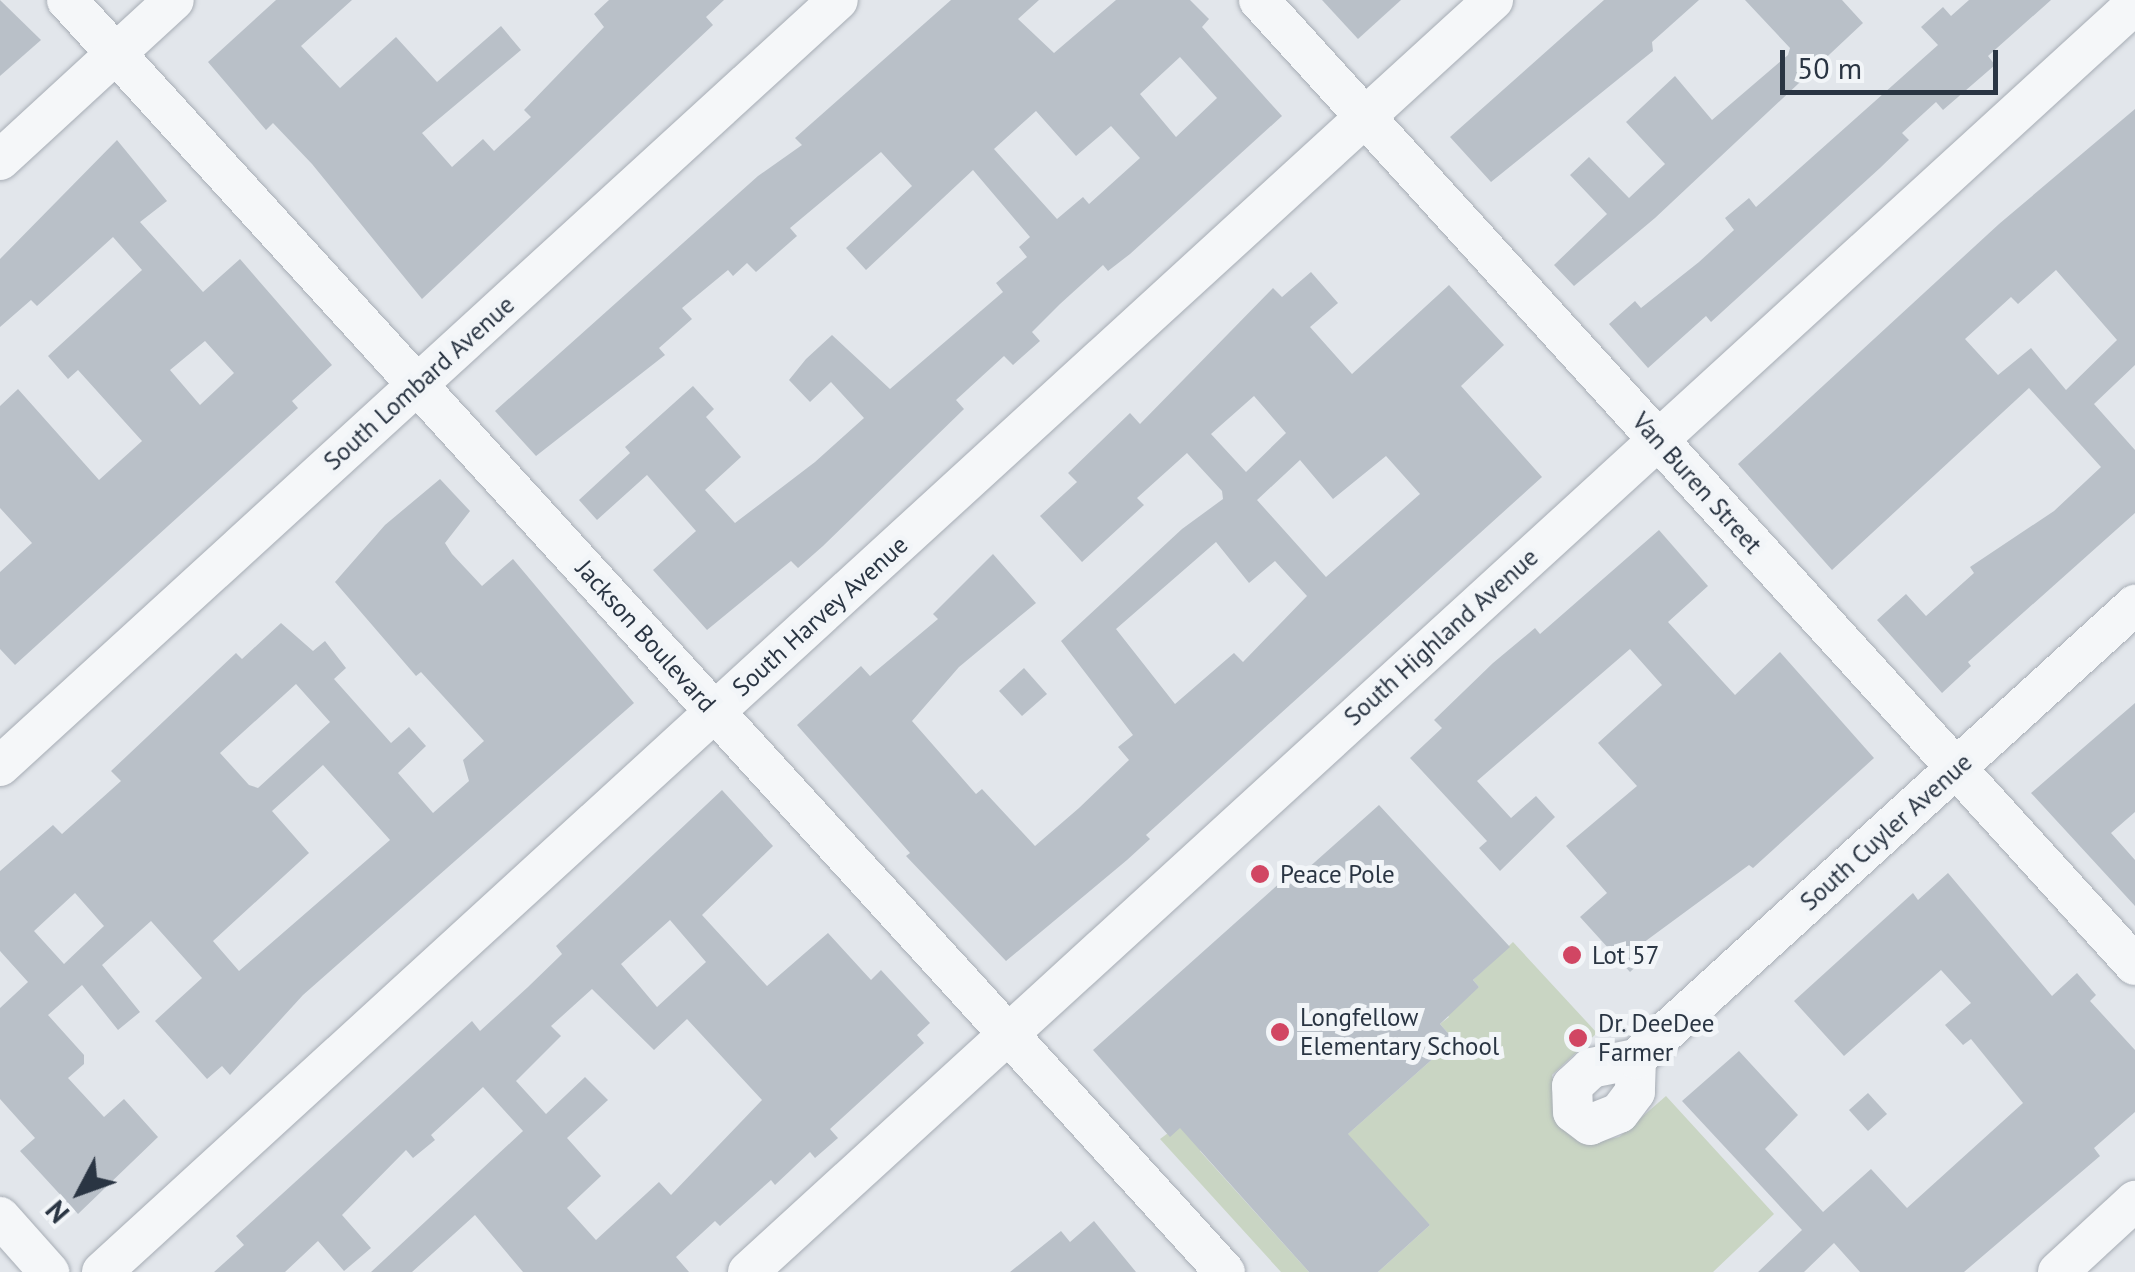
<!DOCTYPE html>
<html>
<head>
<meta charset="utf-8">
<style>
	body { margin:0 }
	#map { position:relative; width:2135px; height:1272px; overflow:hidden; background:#e2e6eb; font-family:"PT Sans",sans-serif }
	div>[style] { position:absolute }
	.green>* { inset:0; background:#c9d5c3 }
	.building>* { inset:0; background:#b9c0c8 }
	.roads { filter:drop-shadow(0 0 2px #a7adb5) drop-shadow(0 0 2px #a7adb5) }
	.minor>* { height:40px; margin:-20px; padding:0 20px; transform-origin:20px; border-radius:20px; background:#f5f7f9 }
	.dots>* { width:28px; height:28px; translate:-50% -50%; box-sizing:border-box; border:5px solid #f2f5f8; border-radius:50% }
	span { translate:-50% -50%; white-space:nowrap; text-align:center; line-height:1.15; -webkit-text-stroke:10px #f2f5f8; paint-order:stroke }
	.street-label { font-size:25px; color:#2a3543 }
	.poi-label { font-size:25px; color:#2a3543 }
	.left { translate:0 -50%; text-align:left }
	.north { position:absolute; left:30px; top:1142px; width:100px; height:100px; -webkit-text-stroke:8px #f2f5f8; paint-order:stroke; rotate:229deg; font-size:28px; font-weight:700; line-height:40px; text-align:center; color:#2a3543 }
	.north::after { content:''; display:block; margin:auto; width:35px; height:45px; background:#2a3543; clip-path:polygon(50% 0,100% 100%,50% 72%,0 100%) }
	.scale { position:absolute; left:1780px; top:50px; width:218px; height:45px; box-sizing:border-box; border:5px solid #2a3543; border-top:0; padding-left:12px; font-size:30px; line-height:35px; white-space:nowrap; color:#2a3543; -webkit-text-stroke:8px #f2f5f8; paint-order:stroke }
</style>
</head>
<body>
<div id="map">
	<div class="green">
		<i style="clip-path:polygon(1513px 942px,1597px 1033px,1552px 1075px,1562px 1122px,1594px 1142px,1619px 1137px,1666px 1096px,1774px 1214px,1713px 1272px,1378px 1272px,1430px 1225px,1340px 1141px,1454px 1040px,1440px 1024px,1449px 1017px,1442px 1009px,1479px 987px,1473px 980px)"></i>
		<i style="clip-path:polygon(1206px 1105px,1200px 1151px,1309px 1272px,1281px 1272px,1160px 1139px)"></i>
	</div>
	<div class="building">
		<i style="clip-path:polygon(0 0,41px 40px,0 76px)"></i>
		<i style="clip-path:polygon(276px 0,352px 0,301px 46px,340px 88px,396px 37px,437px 82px,501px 26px,521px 50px,422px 133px,452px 167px,483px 139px,494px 151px,531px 117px,524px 110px,604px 27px,594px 14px,609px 0,724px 0,706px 17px,713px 25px,422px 299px,312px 164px,273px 123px,266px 130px,208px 62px)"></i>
		<i style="clip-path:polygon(evenodd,951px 0,1039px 0,1018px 19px,1054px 53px,1116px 0,1190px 0,1209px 19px,1202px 27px,1282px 116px,1130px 254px,1108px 271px,1103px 265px,1060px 304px,1032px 332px,1040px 341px,1013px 365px,1004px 356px,956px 400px,964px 409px,823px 546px,798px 568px,791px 561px,707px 630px,653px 570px,696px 531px,647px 475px,597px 520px,579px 500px,630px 453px,625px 447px,693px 386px,714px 409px,706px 417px,741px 457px,705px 490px,735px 523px,815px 462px,864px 418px,831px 382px,810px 402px,789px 380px,806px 359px,832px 335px,890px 389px,1003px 292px,996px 283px,1027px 257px,1019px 247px,1030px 237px,973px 170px,866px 270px,846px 248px,912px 186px,881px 152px,790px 228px,797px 236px,756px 272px,747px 263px,733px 276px,728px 270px,682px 308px,692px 319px,659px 348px,665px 355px,536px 456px,495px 411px,758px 176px,802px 145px,795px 138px,951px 0,1180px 57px,1217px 98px,1176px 137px,1140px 94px,1180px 57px,951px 0,1036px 111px,1076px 156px,1111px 126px,1140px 158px,1089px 204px,1083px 197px,1057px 219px,994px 149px,1036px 111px)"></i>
		<i style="clip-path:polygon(1322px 0,1401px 0,1358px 39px)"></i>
		<i style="clip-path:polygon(1604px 0,1699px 0,1652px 42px,1653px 51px,1491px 182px,1450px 137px)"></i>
		<i style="clip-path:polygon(1745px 0,1842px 0,1863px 23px,1655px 218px,1574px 286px,1554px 265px,1607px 214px,1570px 175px,1589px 157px,1629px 198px,1665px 164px,1626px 122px,1675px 76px,1712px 120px,1788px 55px,1790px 48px)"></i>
		<i style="clip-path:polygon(1969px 0,2051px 0,1988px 56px,1995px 65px,1943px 110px,1936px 102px,1902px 133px,1909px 140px,1880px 168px,1711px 322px,1706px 316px,1648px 368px,1609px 324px,1635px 301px,1641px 308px,1699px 262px,1734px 230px,1725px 218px,1749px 198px,1756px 207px,1938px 45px,1921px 27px,1943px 7px,1951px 16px)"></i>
		<i style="clip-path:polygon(evenodd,2135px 109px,2135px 365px,2094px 404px,2135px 450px,2135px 513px,1968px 662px,1971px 666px,1942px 693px,1877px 620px,1906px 594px,1926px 616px,1974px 573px,1970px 567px,2054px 511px,2101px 467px,2029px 388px,1832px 570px,1738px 464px,1999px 224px,2135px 109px,2056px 270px,2117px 340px,2066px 390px,2031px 348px,1998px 375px,1965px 339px,2011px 297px,2018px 304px,2056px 270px)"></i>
		<i style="clip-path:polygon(evenodd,117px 140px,167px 201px,140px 222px,203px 292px,240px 259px,332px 365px,292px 401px,298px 408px,15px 665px,0 649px,0 572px,32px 543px,0 508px,0 406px,18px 389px,99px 480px,142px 441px,78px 370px,68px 379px,48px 356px,142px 270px,113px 237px,37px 306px,31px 300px,0 327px,0 259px,117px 140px,205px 341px,234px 373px,200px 405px,170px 370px,205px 341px)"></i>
		<i style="clip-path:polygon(evenodd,1311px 272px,1338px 303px,1310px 327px,1352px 374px,1449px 285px,1504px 345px,1461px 386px,1542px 477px,1146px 835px,1150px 839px,1127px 860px,1006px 961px,906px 856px,910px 853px,797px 725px,861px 666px,870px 676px,938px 619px,933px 614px,993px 554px,1036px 603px,959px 667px,912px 721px,976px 794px,982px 789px,1035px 846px,1079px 808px,1129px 760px,1118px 747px,1133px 735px,1061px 641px,1182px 529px,1223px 499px,1222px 491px,1187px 453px,1137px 498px,1144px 505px,1082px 562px,1040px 516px,1077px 482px,1068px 473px,1130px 413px,1140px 424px,1273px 288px,1282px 297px,1311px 272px,1254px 396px,1286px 433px,1246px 472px,1211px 434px,1254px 396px,1311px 272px,1386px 456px,1420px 494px,1326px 577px,1257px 500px,1300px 460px,1333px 499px,1386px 456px,1311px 272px,1216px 542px,1249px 583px,1275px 561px,1307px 596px,1243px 662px,1234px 653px,1175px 704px,1116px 629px,1216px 542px)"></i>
		<i style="clip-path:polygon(evenodd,440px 479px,470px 511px,445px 543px,452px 554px,482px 586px,513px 559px,634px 703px,303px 995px,230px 1075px,222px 1066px,207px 1079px,155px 1021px,202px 978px,151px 921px,102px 965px,140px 1012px,118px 1030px,82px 985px,48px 1015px,84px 1055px,84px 1064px,68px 1078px,104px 1117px,124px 1099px,158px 1137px,78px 1214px,20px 1151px,35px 1138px,0 1099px,0 1008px,28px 982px,0 951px,0 871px,53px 825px,62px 834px,121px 781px,111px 771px,236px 653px,242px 659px,281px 623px,313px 651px,325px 641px,346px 668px,334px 679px,391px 743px,409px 727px,426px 746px,398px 773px,433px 813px,469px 781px,463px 760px,484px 741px,421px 672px,416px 676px,335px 582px,385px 525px,440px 479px,296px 684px,330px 722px,258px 788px,249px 785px,220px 753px,296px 684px,440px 479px,323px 765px,390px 840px,239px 971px,213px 941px,309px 853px,272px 811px,323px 765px,440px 479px,75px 893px,104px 926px,64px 964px,34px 931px,75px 893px)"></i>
		<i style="clip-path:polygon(1659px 530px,1708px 586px,1668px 622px,1735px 695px,1780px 652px,1874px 758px,1753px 868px,1749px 865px,1643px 943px,1651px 952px,1630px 972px,1580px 917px,1607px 893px,1566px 846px,1637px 786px,1598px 743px,1662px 685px,1630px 649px,1477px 781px,1511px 818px,1536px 796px,1555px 817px,1500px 871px,1479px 848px,1487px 841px,1410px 758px,1442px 728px,1434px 720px,1493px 663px,1535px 628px,1540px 634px)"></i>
		<i style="clip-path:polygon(1024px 668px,1047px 694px,1022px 716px,999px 691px)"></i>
		<i style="clip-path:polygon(2135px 703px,2135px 812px,2111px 833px,2135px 860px,2135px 906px,2031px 793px)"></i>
		<i style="clip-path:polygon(evenodd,722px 790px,773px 846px,702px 915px,767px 986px,828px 933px,871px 980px,881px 970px,930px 1023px,917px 1035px,924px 1043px,830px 1129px,838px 1138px,815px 1158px,810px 1152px,775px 1185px,771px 1180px,720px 1226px,715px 1221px,676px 1257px,689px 1272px,523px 1272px,475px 1215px,412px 1272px,371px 1272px,523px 1131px,483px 1087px,431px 1135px,435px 1140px,413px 1158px,406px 1150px,342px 1215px,371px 1248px,344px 1271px,318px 1241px,285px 1272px,214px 1272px,244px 1245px,236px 1236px,472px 1021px,480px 1031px,528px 987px,562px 954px,556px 946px,722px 790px,670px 920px,706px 962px,657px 1007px,621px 964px,670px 920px,722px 790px,592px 989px,654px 1050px,687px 1019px,762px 1100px,671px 1195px,659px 1182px,596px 1240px,567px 1208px,601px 1176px,567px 1138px,608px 1100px,585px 1077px,546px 1114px,516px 1081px,561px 1036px,551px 1026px,592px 989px)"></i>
		<i style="clip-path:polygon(1379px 805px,1510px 947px,1473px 980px,1479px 987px,1440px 1024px,1454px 1040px,1348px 1134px,1430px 1225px,1378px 1272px,1309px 1272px,1180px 1128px,1170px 1137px,1093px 1050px,1282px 881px,1288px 886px)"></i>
		<i style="clip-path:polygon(1948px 873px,2052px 996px,2077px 973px,2096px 995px,2090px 1001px,2135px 1050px,2135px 1112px,2094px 1148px,2100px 1156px,1964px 1272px,1860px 1272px,1834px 1243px,1804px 1272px,1758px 1272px,1802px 1230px,1682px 1101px,1739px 1051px,1798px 1115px,1765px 1149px,1823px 1212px,1871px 1169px,1907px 1208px,2023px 1103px,1971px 1039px,1963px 1045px,1945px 1025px,1971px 1003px,1941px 970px,1844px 1056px,1794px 1001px,1913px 893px,1918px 900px)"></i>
		<i style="clip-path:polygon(1868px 1093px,1887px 1114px,1868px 1131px,1849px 1110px)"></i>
		<i style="clip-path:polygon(1094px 1221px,1136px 1272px,1010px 1272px,1061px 1231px,1070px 1242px)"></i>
	</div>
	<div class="roads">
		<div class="minor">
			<i style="left:67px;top:0;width:1720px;rotate:47.69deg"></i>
			<i style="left:1259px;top:0;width:1303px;rotate:47.77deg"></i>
			<i style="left:0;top:160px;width:236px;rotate:-42.6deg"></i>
			<i style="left:0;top:766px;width:1135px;rotate:-42.43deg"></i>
			<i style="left:1636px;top:1059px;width:33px;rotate:92deg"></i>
			<i style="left:1635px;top:1092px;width:26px;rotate:127deg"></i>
			<i style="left:1619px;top:1113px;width:31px;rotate:158deg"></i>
			<i style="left:1590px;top:1125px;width:21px;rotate:-143deg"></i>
			<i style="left:1573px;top:1112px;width:26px;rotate:-92deg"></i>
			<i style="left:1572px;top:1086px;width:26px;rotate:-43deg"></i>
			<i style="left:1591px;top:1068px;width:46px;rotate:-11.3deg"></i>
			<i style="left:1636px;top:1059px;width:675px;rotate:-42.3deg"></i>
			<i style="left:0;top:1217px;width:74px;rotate:48.3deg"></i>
			<i style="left:102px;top:1272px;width:1885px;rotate:-42.44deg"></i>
			<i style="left:748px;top:1272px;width:1879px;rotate:-42.43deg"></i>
			<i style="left:2058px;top:1272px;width:105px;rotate:-42.7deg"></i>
		</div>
	</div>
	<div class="dots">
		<i style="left:1260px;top:874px;background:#d14663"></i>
		<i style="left:1572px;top:955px;background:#d14663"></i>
		<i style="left:1280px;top:1032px;background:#d14663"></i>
		<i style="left:1578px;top:1038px;background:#d14663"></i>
	</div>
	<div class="street-label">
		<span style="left:419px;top:383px;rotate:-42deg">South Lombard Avenue</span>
		<span style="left:1697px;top:483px;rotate:48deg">Van Buren Street</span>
		<span style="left:820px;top:616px;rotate:-42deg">South Harvey Avenue</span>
		<span style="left:646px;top:636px;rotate:48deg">Jackson Boulevard</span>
		<span style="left:1441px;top:637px;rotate:-42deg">South Highland Avenue</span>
		<span style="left:1886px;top:832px;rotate:-42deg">South Cuyler Avenue</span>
	</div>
	<div class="poi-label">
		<span class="left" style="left:1280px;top:874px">Peace Pole</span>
		<span class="left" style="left:1592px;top:955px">Lot 57</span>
		<span class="left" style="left:1300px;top:1032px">Longfellow<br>Elementary School</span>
		<span class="left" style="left:1598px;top:1038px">Dr. DeeDee<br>Farmer</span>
	</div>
	<div class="north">N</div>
	<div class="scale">50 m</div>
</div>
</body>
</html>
